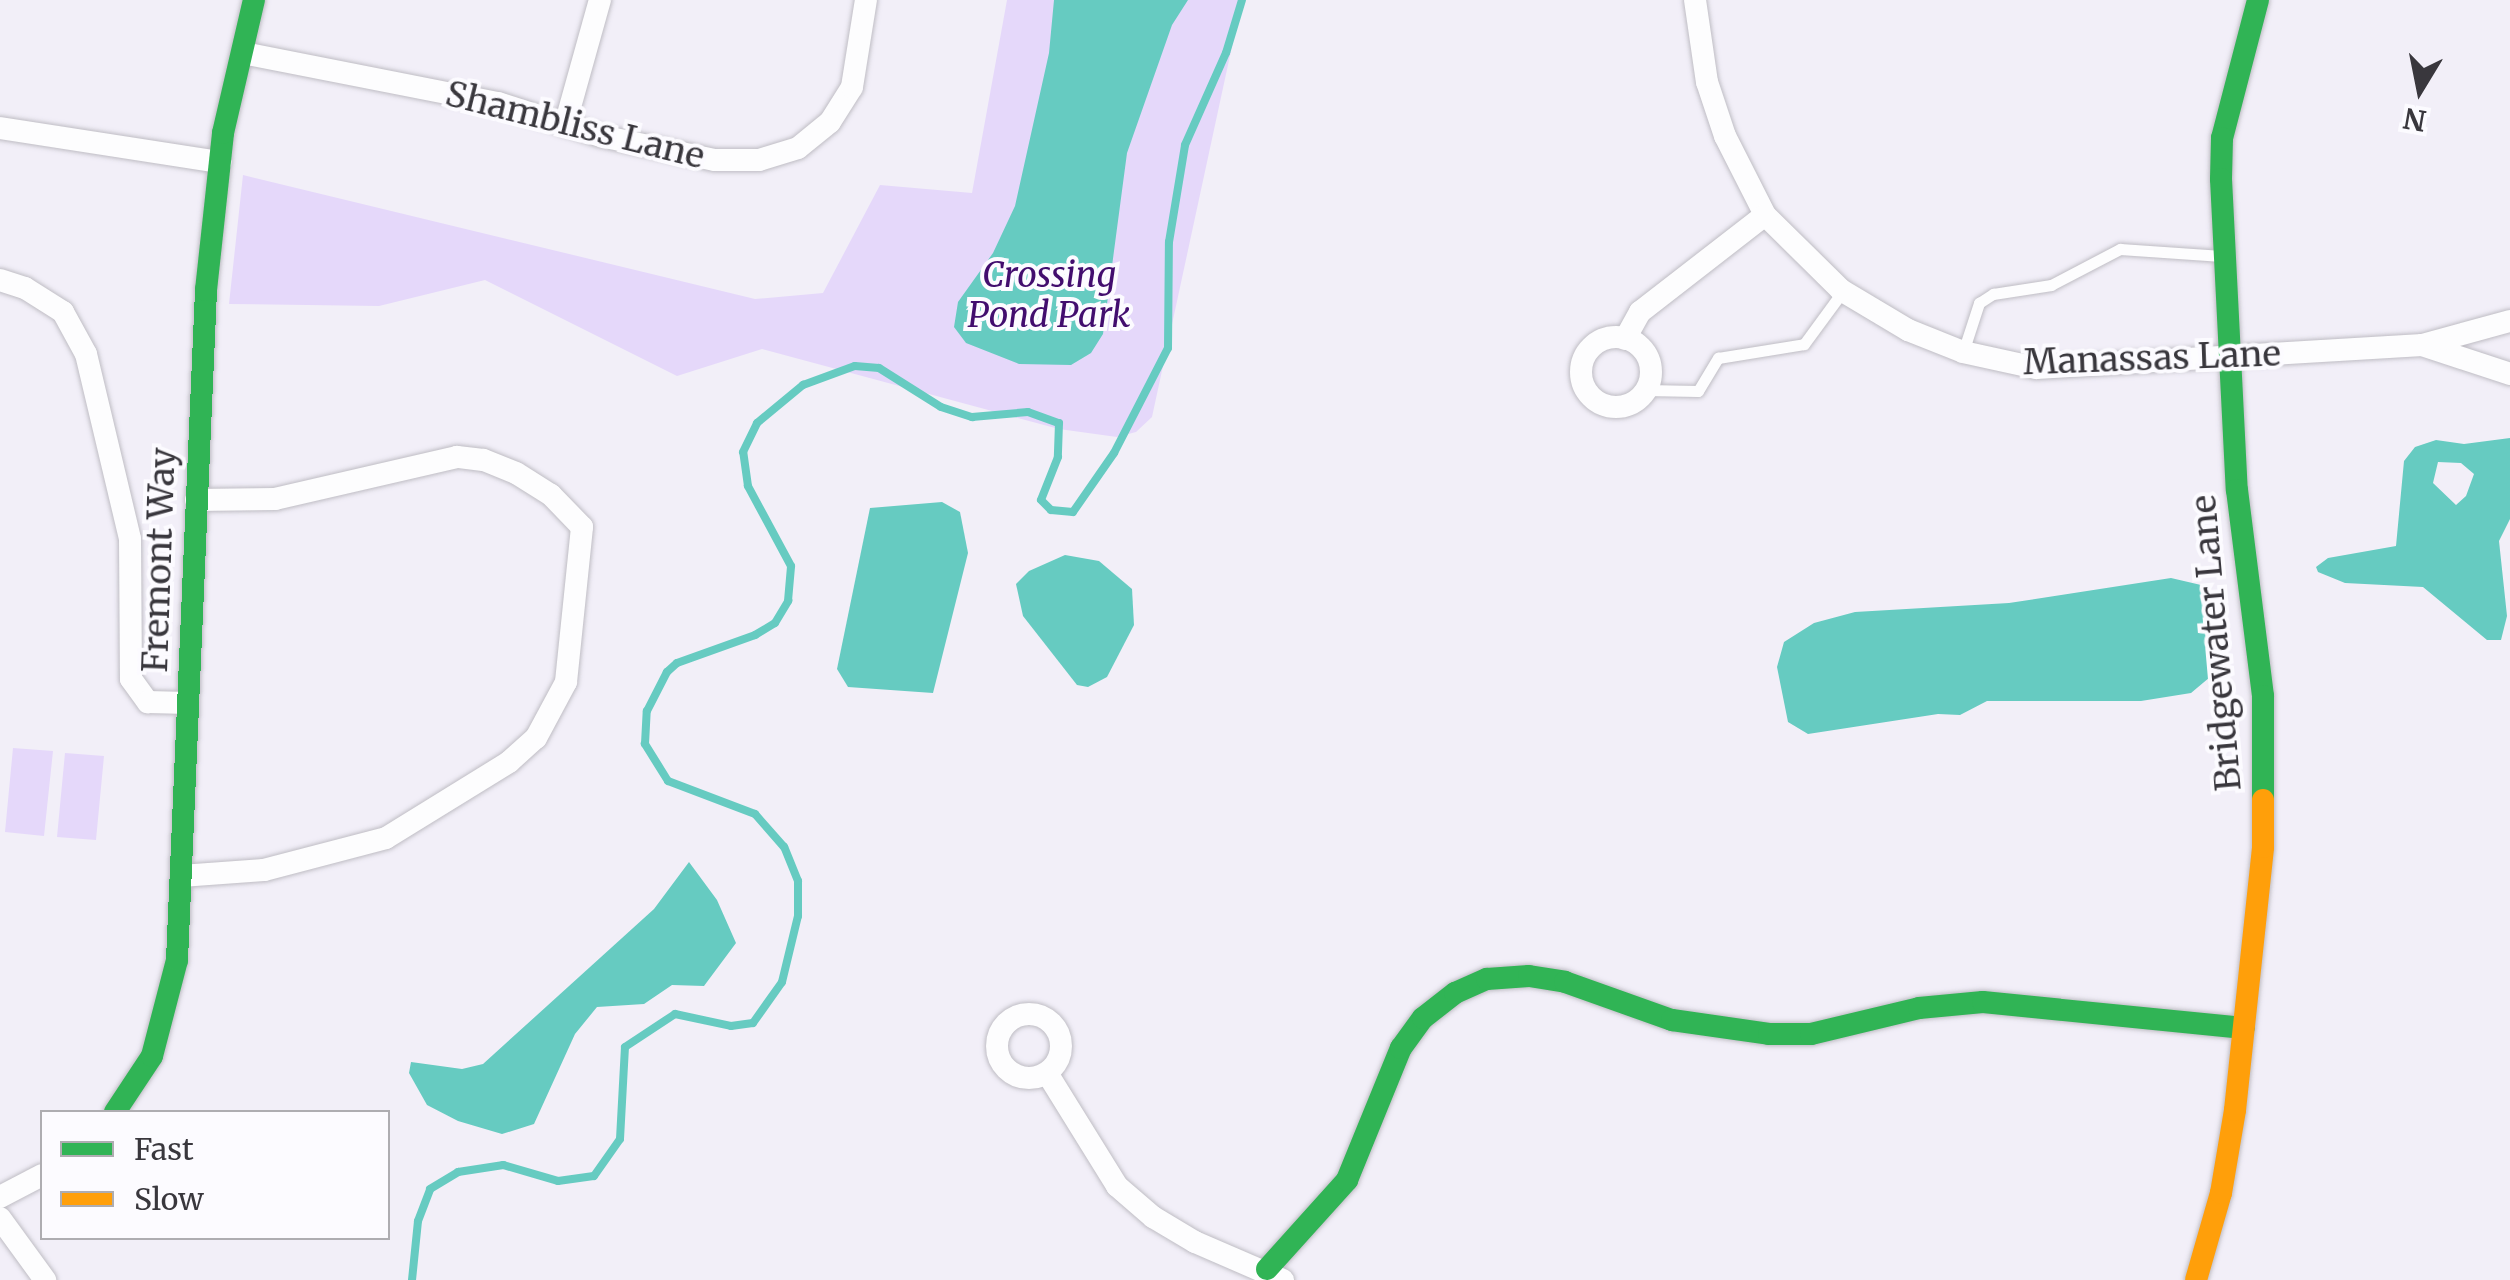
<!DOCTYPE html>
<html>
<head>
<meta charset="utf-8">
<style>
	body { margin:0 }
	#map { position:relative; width:2510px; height:1280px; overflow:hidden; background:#f2eff8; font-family:Merriweather,serif }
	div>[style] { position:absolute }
	.green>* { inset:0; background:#e5d8fa }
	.water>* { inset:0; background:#66cbc1 }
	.stream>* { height:8px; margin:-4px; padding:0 4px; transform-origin:4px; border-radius:4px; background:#66cbc1 }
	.roads { filter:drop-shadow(0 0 2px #bfbdc4) drop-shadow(0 0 2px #bfbdc4) }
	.lane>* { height:11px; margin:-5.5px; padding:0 5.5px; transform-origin:5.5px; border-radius:5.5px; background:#fdfdfe }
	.street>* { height:22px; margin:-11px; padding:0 11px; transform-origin:11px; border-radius:11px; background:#fdfdfe }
	.street>.ring { margin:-11px; padding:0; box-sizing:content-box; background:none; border:22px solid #fdfdfe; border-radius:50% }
	.fast>* { height:22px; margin:-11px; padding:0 11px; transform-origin:11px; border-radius:11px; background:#30b455 }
	.slow>* { height:22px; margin:-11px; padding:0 11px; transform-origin:11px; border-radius:11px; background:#ff9f0a }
	span { translate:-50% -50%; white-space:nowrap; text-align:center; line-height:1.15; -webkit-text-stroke:8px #fcfbff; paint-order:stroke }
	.street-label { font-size:35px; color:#39373d }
	.park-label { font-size:35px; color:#420d6e; font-style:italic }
	.legend { position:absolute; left:40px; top:1110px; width:350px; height:130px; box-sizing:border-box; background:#fcfbff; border:2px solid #aeadb1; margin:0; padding:12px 18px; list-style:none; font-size:30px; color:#39373d }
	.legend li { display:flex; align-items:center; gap:20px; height:50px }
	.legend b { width:50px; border:2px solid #aeadb1 }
	.north { position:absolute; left:2370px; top:40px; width:100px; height:100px; -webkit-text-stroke:8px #fcfbff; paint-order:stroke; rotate:190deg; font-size:28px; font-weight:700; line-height:40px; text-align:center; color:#39373d }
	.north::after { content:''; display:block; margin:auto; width:35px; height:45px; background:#39373d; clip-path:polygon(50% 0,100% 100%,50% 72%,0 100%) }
</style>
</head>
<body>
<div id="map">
	<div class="green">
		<i style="clip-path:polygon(1007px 0,1242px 0,1152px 417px,1136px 432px,1117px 437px,1059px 429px,762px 349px,677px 376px,485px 280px,379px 306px,229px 304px,243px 175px,755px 299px,823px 293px,880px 185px,972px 193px)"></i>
		<i style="clip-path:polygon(13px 748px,53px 751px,44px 836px,5px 832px)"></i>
		<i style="clip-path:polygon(65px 753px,104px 756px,96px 840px,57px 837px)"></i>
	</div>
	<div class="water">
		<i style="clip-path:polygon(1054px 0,1188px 0,1172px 25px,1127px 153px,1103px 334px,1091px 353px,1071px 365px,1019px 364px,966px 343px,954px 327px,958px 302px,993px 253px,1015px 206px,1049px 53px)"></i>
		<i style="clip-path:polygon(evenodd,2510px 438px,2510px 519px,2499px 541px,2507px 616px,2501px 640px,2487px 640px,2423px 587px,2345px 583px,2318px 572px,2316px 567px,2328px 558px,2396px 546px,2404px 461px,2415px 447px,2436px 440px,2464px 444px,2510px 438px,2438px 462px,2461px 463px,2474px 474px,2466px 496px,2456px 505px,2433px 483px,2438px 462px)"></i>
		<i style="clip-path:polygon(942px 502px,960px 512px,968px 553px,933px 693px,848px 687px,837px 669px,870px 508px)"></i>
		<i style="clip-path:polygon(1065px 555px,1099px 561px,1132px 589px,1134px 625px,1107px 677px,1088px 687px,1077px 685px,1023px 616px,1016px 584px,1029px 571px)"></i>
		<i style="clip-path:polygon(2171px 578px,2201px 585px,2216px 598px,2223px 630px,2222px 667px,2191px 693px,2141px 701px,1987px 701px,1960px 715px,1938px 714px,1808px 734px,1788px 722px,1777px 667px,1784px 642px,1814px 623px,1855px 612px,2009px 603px)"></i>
		<i style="clip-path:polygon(689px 862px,717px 900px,736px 943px,704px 986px,672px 985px,644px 1004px,597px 1007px,575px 1034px,534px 1124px,502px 1134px,458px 1121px,427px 1105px,409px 1073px,411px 1062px,462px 1069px,483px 1064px,654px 909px)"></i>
	</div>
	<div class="stream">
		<i style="left:412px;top:1280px;width:59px;rotate:-84.2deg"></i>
		<i style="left:418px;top:1221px;width:34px;rotate:-69deg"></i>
		<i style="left:430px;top:1189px;width:33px;rotate:-31deg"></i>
		<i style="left:458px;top:1172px;width:46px;rotate:-8.8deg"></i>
		<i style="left:503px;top:1165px;width:57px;rotate:16.2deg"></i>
		<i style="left:558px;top:1181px;width:36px;rotate:-8deg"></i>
		<i style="left:594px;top:1176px;width:45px;rotate:-54.9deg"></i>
		<i style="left:620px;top:1139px;width:92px;rotate:-86.9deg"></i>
		<i style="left:625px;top:1047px;width:60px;rotate:-33.4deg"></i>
		<i style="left:675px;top:1014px;width:57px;rotate:12.1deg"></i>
		<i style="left:731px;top:1026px;width:22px;rotate:-8deg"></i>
		<i style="left:753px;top:1023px;width:50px;rotate:-54.7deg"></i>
		<i style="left:782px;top:982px;width:68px;rotate:-76.4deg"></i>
		<i style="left:798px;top:916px;width:35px;rotate:-90deg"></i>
		<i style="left:798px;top:881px;width:37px;rotate:-112deg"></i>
		<i style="left:784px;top:847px;width:44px;rotate:-131.3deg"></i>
		<i style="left:755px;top:814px;width:93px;rotate:-159.2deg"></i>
		<i style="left:668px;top:781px;width:44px;rotate:-121.9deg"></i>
		<i style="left:645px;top:744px;width:33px;rotate:-87deg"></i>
		<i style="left:647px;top:711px;width:44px;rotate:-62.9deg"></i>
		<i style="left:667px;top:672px;width:13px;rotate:-42deg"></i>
		<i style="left:677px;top:663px;width:83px;rotate:-19.7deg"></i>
		<i style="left:755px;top:635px;width:23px;rotate:-31deg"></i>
		<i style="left:775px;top:623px;width:26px;rotate:-59deg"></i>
		<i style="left:788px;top:601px;width:35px;rotate:-85deg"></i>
		<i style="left:791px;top:566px;width:91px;rotate:-118.3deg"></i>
		<i style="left:748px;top:486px;width:34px;rotate:-98deg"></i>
		<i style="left:743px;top:452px;width:32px;rotate:-64deg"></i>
		<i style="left:757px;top:423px;width:60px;rotate:-39.6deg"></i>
		<i style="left:803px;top:385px;width:55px;rotate:-20.1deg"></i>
		<i style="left:855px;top:366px;width:24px;rotate:5deg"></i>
		<i style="left:879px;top:368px;width:73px;rotate:32.2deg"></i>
		<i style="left:941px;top:407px;width:33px;rotate:18deg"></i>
		<i style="left:972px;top:417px;width:56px;rotate:-5.1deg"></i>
		<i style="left:1028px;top:412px;width:33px;rotate:20deg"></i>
		<i style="left:1059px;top:423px;width:34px;rotate:92deg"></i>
		<i style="left:1058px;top:457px;width:46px;rotate:111.6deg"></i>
		<i style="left:1041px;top:500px;width:14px;rotate:45deg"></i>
		<i style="left:1051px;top:510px;width:22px;rotate:5deg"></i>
		<i style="left:1073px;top:512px;width:72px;rotate:-55.2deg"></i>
		<i style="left:1114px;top:453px;width:118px;rotate:-62.8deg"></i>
		<i style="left:1168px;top:348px;width:106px;rotate:-89.5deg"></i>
		<i style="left:1169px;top:242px;width:98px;rotate:-80.6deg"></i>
		<i style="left:1185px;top:145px;width:101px;rotate:-66deg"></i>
		<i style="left:1226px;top:53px;width:55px;rotate:-73.2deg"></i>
	</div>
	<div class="roads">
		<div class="lane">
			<i style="left:1963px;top:352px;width:52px;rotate:-71.9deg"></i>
			<i style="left:1979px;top:303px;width:17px;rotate:-33deg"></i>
			<i style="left:1993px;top:294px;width:59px;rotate:-8.8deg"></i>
			<i style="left:2051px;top:285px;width:78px;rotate:-27.6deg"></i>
			<i style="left:2120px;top:249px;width:102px;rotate:3.9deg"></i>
			<i style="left:1645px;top:390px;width:53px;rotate:1.1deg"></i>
			<i style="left:1698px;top:391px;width:39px;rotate:-59deg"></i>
			<i style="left:1718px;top:358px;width:87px;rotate:-9.2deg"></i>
			<i style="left:1804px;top:344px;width:66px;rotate:-53.7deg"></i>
		</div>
		<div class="street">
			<i style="left:1695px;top:0;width:83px;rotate:81.7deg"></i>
			<i style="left:1707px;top:82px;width:57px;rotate:71.6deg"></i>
			<i style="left:1725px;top:136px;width:89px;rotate:63.1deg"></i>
			<i style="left:1765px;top:215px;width:107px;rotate:44.6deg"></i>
			<i style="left:1841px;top:290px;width:78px;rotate:30.8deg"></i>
			<i style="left:1908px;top:330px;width:59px;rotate:21.8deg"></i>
			<i style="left:1963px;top:352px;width:75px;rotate:12.4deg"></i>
			<i style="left:2036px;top:368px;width:387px;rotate:-3.4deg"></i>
			<i style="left:2422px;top:345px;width:93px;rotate:18.2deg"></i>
			<i style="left:243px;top:53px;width:260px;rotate:11.1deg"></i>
			<i style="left:498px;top:103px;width:108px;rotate:17.8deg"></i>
			<i style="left:601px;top:136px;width:116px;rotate:11.9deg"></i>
			<i style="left:715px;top:160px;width:44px"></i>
			<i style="left:759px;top:160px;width:41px;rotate:-17.1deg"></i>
			<i style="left:798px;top:148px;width:41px;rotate:-39.1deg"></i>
			<i style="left:830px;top:122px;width:41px;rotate:-57.8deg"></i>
			<i style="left:852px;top:87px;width:88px;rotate:-80.9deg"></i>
			<i style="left:565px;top:125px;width:130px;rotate:-74.4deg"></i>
			<i style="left:0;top:128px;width:223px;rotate:8.8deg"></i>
			<i style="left:0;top:280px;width:26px;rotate:18deg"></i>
			<i style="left:25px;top:288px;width:45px;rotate:32.3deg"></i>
			<i style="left:63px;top:312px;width:48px;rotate:61.3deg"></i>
			<i style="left:86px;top:354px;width:190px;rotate:76.6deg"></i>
			<i style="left:130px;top:539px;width:140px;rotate:89.6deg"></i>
			<i style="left:131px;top:679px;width:29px;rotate:54deg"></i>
			<i style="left:148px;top:702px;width:40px;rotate:1.4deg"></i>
			<i class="ring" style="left:1581px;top:337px;width:48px;height:48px"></i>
			<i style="left:1625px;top:339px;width:31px;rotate:-61deg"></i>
			<i style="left:1640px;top:312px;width:158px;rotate:-37.8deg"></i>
			<i style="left:2422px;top:345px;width:91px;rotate:-15.3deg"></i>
			<i style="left:181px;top:876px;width:83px;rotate:-4.1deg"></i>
			<i style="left:264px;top:870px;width:126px;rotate:-14.7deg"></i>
			<i style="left:386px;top:838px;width:145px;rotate:-31.7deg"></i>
			<i style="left:509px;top:762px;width:36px;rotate:-42deg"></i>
			<i style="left:536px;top:738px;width:64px;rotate:-61.8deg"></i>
			<i style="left:566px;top:682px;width:156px;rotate:-84.1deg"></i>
			<i style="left:582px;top:527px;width:45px;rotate:-134.1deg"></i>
			<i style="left:551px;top:495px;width:41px;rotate:-147.8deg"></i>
			<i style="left:516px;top:473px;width:35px;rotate:-158deg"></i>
			<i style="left:483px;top:460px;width:26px;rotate:-173deg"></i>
			<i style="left:457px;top:457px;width:187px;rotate:167deg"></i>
			<i style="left:275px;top:499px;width:79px;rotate:179.3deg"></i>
			<i class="ring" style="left:997px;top:1014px;width:42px;height:42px"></i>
			<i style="left:1047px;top:1073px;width:133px;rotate:58.2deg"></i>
			<i style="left:1117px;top:1186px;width:48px;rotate:40.7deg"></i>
			<i style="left:1153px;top:1217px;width:49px;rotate:30.8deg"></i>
			<i style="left:1195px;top:1242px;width:96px;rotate:23.4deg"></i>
			<i style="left:0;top:1197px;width:47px;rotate:-27.6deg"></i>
			<i style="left:0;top:1218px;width:77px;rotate:54deg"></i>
		</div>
		<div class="fast">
			<i style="left:2258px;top:0;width:143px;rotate:104.6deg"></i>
			<i style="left:2222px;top:138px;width:41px;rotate:91.4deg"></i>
			<i style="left:2221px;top:179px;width:311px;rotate:87.1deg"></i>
			<i style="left:2237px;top:490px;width:208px;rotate:82.8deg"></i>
			<i style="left:2263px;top:696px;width:104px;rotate:90deg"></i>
			<i style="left:115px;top:1112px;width:67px;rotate:-56.5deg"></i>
			<i style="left:152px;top:1056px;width:99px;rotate:-75.4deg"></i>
			<i style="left:177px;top:960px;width:671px;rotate:-87.52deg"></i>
			<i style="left:206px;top:290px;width:158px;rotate:-83.8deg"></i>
			<i style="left:223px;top:133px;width:137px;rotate:-76.9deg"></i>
			<i style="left:1267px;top:1269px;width:120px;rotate:-48deg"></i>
			<i style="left:1347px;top:1180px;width:143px;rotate:-67.8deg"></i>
			<i style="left:1401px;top:1048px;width:37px;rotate:-54deg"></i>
			<i style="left:1423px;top:1018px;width:41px;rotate:-38deg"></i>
			<i style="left:1455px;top:993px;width:35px;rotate:-24deg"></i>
			<i style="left:1487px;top:979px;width:42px;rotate:-4.1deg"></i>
			<i style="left:1529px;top:976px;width:36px;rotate:9deg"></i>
			<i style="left:1565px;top:982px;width:114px;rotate:19.6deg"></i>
			<i style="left:1672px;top:1020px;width:98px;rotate:8.2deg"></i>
			<i style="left:1769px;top:1034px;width:42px"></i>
			<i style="left:1811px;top:1034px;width:111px;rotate:-13.5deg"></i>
			<i style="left:1919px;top:1008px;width:64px;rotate:-5.4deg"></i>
			<i style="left:1983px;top:1002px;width:262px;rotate:5.7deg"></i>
		</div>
		<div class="slow">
			<i style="left:2196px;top:1280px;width:91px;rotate:-74deg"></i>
			<i style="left:2221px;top:1193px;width:84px;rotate:-80.4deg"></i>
			<i style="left:2235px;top:1110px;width:264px;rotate:-83.9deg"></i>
			<i style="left:2263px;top:847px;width:47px;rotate:-90deg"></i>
		</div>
	</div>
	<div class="street-label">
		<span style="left:575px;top:125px;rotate:14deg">Shambliss Lane</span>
		<span style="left:2152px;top:358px;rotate:-2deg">Manassas Lane</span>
		<span style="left:159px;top:560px;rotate:-88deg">Fremont Way</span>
		<span style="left:2216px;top:643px;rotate:-95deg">Bridgewater Lane</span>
	</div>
	<div class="park-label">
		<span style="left:1049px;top:295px">Crossing<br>Pond Park</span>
	</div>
	<ul class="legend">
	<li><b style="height:12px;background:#30b455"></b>Fast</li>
	<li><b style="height:12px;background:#ff9f0a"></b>Slow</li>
	</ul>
	<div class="north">N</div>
</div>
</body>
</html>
